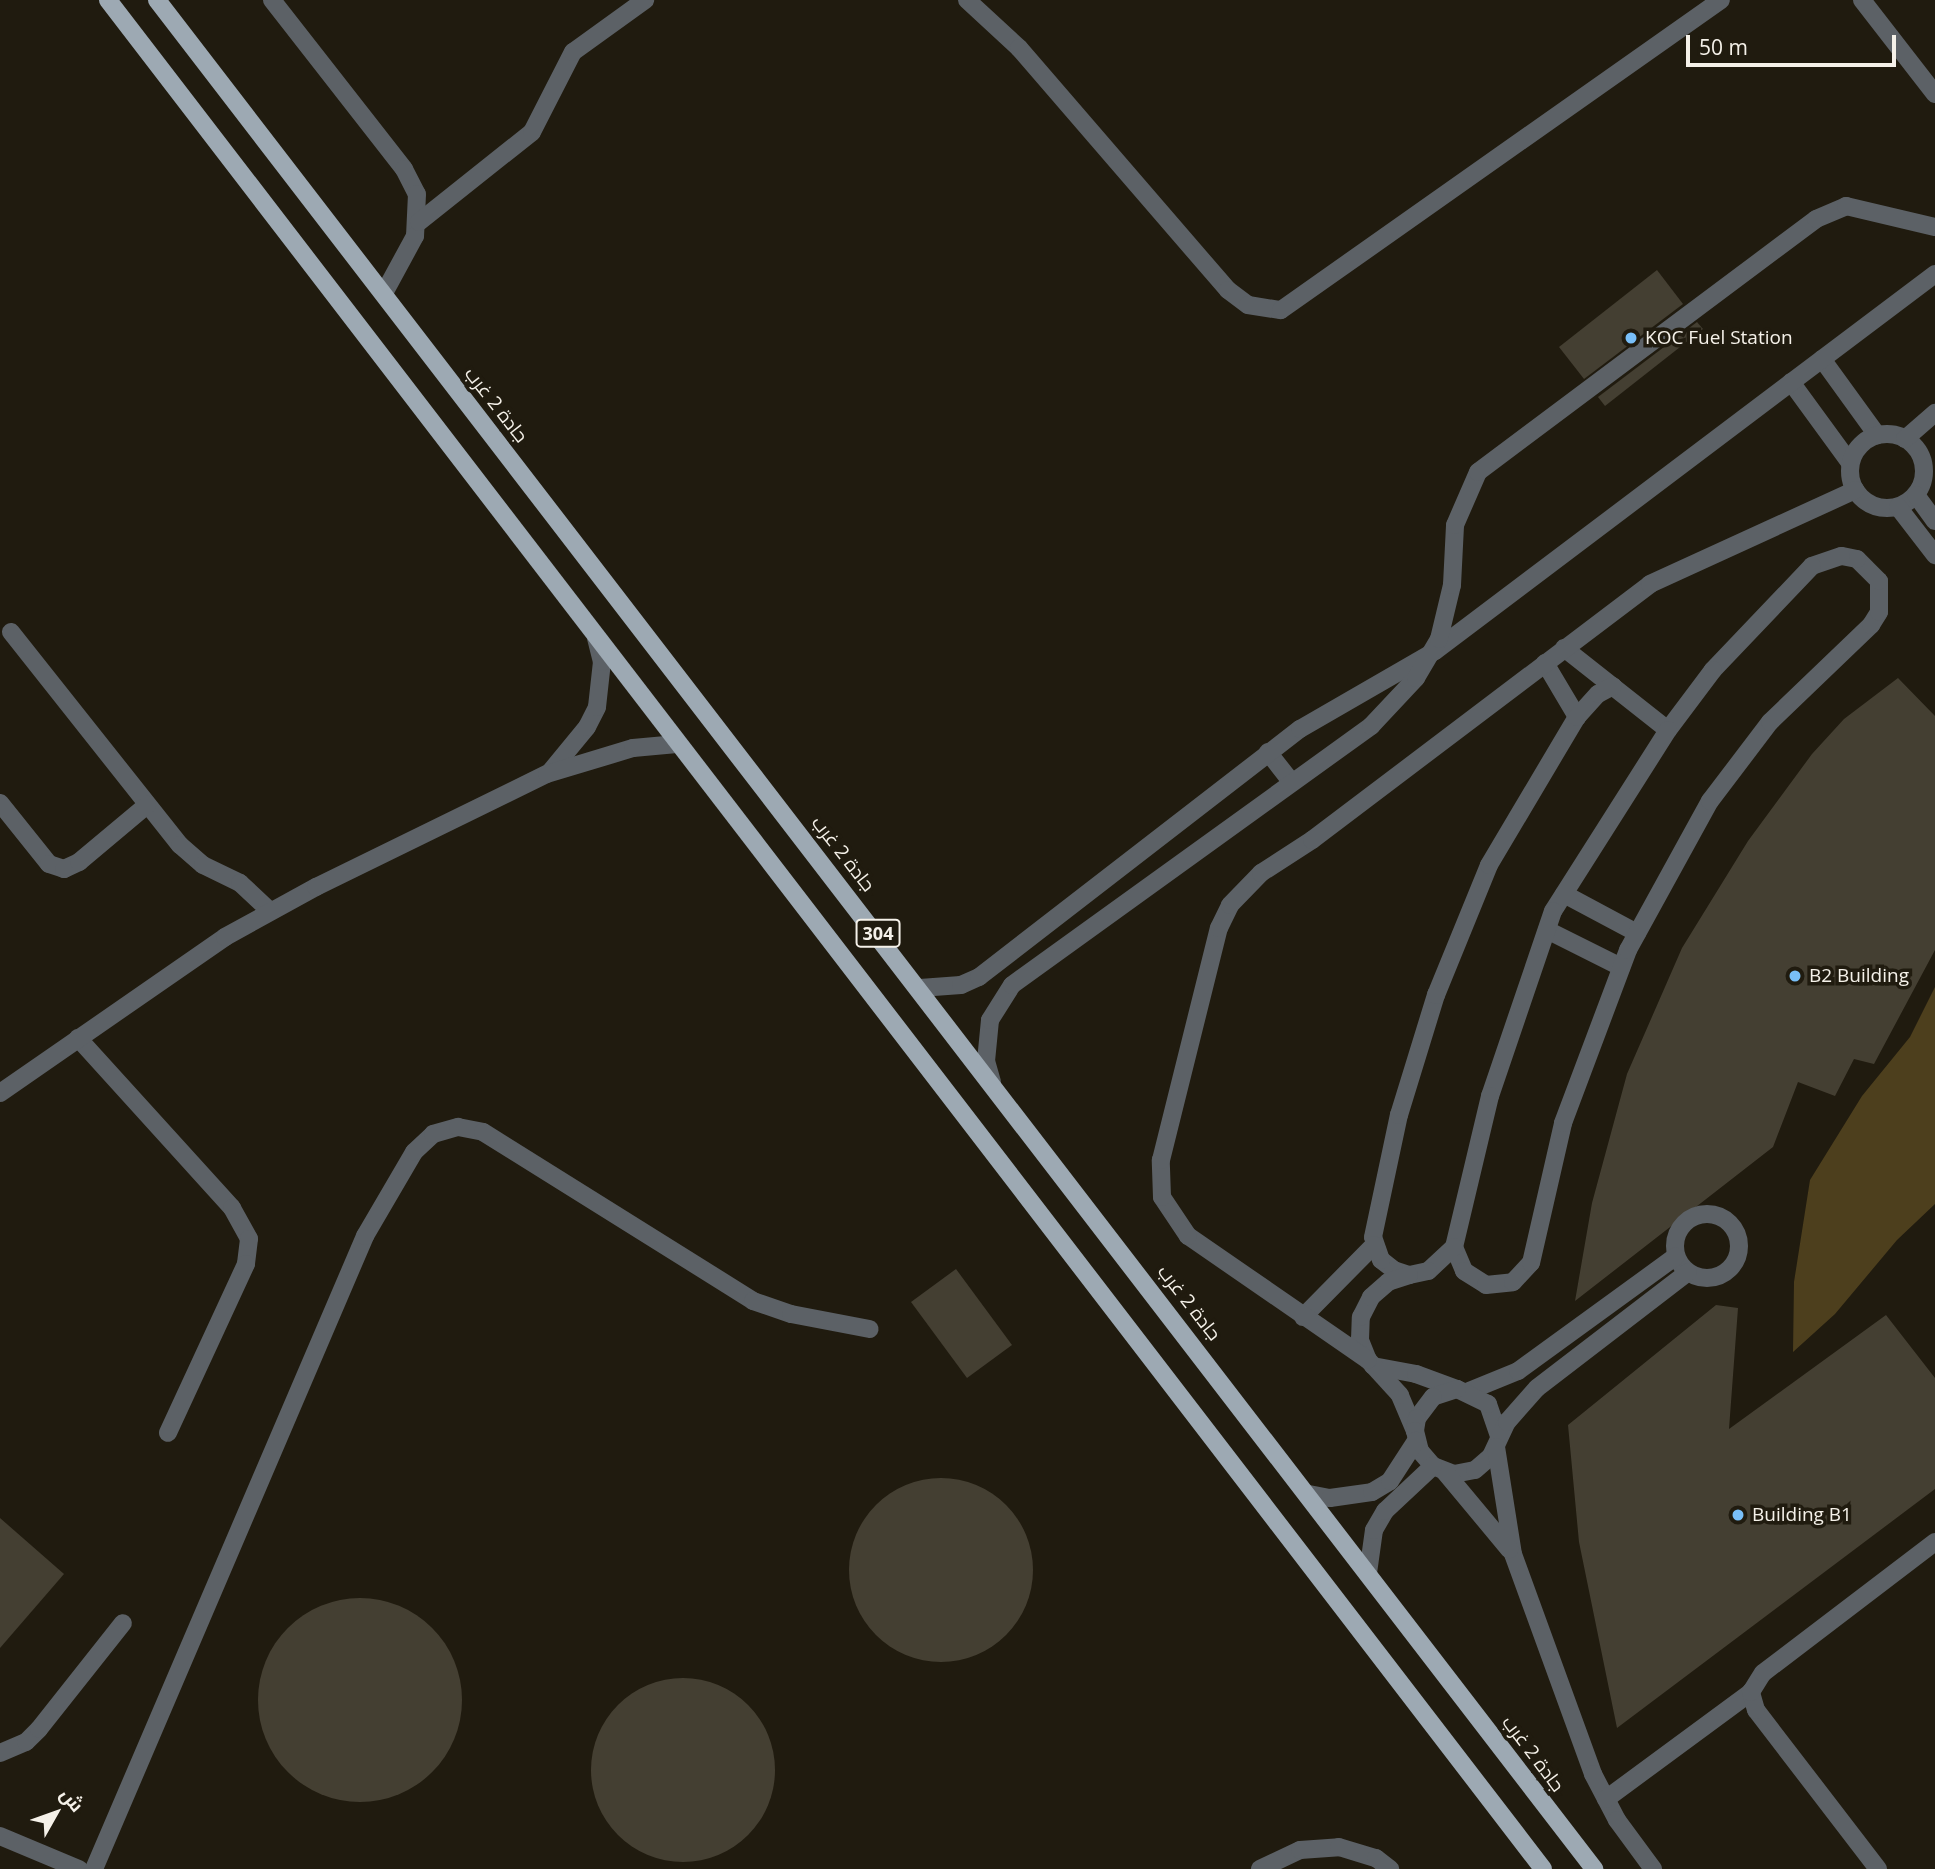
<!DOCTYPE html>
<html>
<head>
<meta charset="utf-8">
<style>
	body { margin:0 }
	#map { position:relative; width:1935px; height:1869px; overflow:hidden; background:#201b0f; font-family:"Open Sans",Cairo,sans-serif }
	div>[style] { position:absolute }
	.green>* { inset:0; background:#4d3f1d }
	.building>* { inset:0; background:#443f32 }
	.round { border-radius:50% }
	.minor>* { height:18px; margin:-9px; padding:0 9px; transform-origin:9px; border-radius:9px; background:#5c6166 }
	.minor>.ring { margin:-9px; padding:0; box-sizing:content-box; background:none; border:18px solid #5c6166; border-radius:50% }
	.major>* { height:18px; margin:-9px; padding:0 9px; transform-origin:9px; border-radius:9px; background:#9da9b3 }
	.dots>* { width:19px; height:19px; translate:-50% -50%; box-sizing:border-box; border:4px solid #201b0f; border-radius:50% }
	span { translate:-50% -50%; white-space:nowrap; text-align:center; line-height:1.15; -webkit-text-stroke:7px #201b0f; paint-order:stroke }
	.shield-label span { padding:2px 5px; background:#201b0f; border:2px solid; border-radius:5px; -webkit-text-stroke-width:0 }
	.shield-label { font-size:18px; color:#f5f1e9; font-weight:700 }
	.poi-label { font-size:19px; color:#f5f1e9 }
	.left { translate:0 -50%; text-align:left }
	.street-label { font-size:19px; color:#f5f1e9 }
	.north { position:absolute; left:21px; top:1778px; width:70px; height:70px; -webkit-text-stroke:5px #201b0f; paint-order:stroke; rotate:50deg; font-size:19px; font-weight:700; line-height:28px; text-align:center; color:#f5f1e9 }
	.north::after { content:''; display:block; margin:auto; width:24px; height:32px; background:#f5f1e9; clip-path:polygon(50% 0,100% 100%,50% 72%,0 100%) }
	.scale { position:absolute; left:1686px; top:35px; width:210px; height:32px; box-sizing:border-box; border:4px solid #f5f1e9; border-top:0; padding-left:9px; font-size:21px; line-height:24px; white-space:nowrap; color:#f5f1e9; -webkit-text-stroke:5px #201b0f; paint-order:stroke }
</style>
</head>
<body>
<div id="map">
	<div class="green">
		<i style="clip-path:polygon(1935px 987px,1935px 1204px,1897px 1240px,1835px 1314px,1793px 1352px,1794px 1282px,1810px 1180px,1862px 1096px,1910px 1037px)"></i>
	</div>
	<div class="building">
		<i style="clip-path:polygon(1657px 270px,1683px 304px,1584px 379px,1559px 347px)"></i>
		<i style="clip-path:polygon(1697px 322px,1703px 329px,1605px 406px,1598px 397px)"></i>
		<i style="clip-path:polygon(1898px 678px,1935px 716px,1935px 950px,1874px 1064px,1854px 1059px,1835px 1096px,1798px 1082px,1773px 1147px,1575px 1301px,1592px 1203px,1627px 1074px,1682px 948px,1748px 841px,1812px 754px,1844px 719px)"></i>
		<i style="clip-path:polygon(956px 1269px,1012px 1345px,967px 1378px,911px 1302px)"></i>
		<i style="clip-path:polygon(1716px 1305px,1738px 1308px,1729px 1429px,1886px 1315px,1935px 1378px,1935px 1489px,1617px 1728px,1579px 1542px,1568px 1425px)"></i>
		<i class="round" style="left:849px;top:1478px;width:184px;height:184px"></i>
		<i style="clip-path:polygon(0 1518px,64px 1574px,0 1648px)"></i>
		<i class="round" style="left:258px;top:1598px;width:204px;height:204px"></i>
		<i class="round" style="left:591px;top:1678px;width:184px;height:184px"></i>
	</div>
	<div class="minor">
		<i style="left:272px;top:0;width:214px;rotate:52deg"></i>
		<i style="left:404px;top:169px;width:28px;rotate:63deg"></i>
		<i style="left:417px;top:194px;width:42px;rotate:92.7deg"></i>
		<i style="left:415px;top:236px;width:65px;rotate:118.5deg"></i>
		<i style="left:967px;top:0;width:71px;rotate:42.7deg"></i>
		<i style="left:1019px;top:48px;width:320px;rotate:49.2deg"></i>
		<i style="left:1228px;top:290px;width:25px;rotate:37deg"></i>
		<i style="left:1248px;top:305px;width:33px;rotate:9deg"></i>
		<i style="left:1281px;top:310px;width:538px;rotate:-35.17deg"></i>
		<i style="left:1862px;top:0;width:119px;rotate:52.2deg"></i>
		<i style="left:419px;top:222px;width:144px;rotate:-38.5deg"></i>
		<i style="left:532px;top:132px;width:90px;rotate:-62.9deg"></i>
		<i style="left:573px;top:52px;width:89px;rotate:-35.8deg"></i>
		<i style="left:1822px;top:359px;width:94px;rotate:54.1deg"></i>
		<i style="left:1791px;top:382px;width:100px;rotate:53.9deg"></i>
		<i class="ring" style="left:1850px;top:434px;width:56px;height:56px"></i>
		<i style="left:1905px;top:439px;width:40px;rotate:-41deg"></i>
		<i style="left:1916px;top:495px;width:32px;rotate:54deg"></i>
		<i style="left:1898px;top:507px;width:61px;rotate:52.4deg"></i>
		<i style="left:11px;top:632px;width:272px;rotate:51.6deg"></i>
		<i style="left:180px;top:845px;width:30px;rotate:41deg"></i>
		<i style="left:203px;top:865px;width:41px;rotate:25.9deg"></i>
		<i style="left:240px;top:883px;width:41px;rotate:43deg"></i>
		<i style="left:1564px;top:648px;width:132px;rotate:38.3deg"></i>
		<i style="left:1545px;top:663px;width:63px;rotate:59.3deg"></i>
		<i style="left:1268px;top:752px;width:37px;rotate:52deg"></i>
		<i style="left:550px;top:772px;width:58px;rotate:-50.6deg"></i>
		<i style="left:587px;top:727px;width:22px;rotate:-63deg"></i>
		<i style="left:597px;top:707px;width:45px;rotate:-83.7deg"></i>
		<i style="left:602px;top:662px;width:25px;rotate:-104deg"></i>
		<i style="left:0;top:803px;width:78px;rotate:51.2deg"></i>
		<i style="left:49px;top:864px;width:16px;rotate:18deg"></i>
		<i style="left:64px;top:869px;width:17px;rotate:-25deg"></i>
		<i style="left:79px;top:862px;width:89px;rotate:-40deg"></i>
		<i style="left:1564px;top:894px;width:83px;rotate:28.1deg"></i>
		<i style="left:1547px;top:930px;width:83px;rotate:26.6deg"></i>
		<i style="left:920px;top:988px;width:41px;rotate:-4.2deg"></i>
		<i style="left:961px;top:985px;width:20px;rotate:-24deg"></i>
		<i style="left:979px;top:977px;width:406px;rotate:-37.7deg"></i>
		<i style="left:1300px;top:729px;width:156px;rotate:-30deg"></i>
		<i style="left:1435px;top:651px;width:626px;rotate:-37.02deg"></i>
		<i style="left:78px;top:1038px;width:229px;rotate:47.8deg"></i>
		<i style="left:232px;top:1208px;width:35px;rotate:61deg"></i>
		<i style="left:249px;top:1239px;width:25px;rotate:97deg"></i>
		<i style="left:246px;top:1264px;width:186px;rotate:114.8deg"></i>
		<i style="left:992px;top:1082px;width:22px;rotate:-106deg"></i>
		<i style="left:986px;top:1061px;width:41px;rotate:-84.4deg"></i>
		<i style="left:990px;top:1020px;width:41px;rotate:-57.8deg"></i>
		<i style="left:1012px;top:985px;width:443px;rotate:-35.8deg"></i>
		<i style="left:1371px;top:726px;width:66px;rotate:-46.8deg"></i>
		<i style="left:1416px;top:678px;width:45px;rotate:-59.5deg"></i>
		<i style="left:1439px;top:639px;width:56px;rotate:-76.5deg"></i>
		<i style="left:1452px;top:585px;width:60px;rotate:-87.1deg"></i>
		<i style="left:1455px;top:525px;width:58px;rotate:-66.5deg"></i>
		<i style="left:1478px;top:472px;width:422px;rotate:-36.8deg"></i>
		<i style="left:1816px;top:219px;width:33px;rotate:-23deg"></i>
		<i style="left:1846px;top:206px;width:91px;rotate:13.3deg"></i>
		<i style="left:0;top:1093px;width:274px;rotate:-34.7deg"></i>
		<i style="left:225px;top:937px;width:104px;rotate:-28.8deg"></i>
		<i style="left:316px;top:887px;width:257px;rotate:-26.1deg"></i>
		<i style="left:547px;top:774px;width:90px;rotate:-16.8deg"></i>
		<i style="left:633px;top:748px;width:44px;rotate:-5.2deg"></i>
		<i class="ring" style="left:1675px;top:1214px;width:46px;height:46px"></i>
		<i style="left:1454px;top:1247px;width:26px;rotate:67deg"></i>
		<i style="left:1464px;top:1271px;width:26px;rotate:32deg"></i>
		<i style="left:1486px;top:1285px;width:27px;rotate:-6deg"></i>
		<i style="left:1513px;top:1282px;width:26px;rotate:-47deg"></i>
		<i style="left:1531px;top:1263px;width:144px;rotate:-77.1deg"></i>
		<i style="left:1563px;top:1123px;width:185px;rotate:-69.4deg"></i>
		<i style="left:1628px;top:950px;width:170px;rotate:-61.2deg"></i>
		<i style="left:1710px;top:801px;width:99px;rotate:-52.8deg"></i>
		<i style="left:1770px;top:722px;width:140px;rotate:-43.8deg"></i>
		<i style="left:1871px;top:625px;width:15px;rotate:-58deg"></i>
		<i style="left:1879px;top:612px;width:31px;rotate:-90deg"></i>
		<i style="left:1879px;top:581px;width:31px;rotate:-135deg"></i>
		<i style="left:1857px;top:559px;width:16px;rotate:-169deg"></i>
		<i style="left:1841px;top:556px;width:31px;rotate:161deg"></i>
		<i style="left:1812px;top:566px;width:144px;rotate:133.6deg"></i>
		<i style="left:1713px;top:670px;width:75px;rotate:126.9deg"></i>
		<i style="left:1668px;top:730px;width:214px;rotate:122.4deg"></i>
		<i style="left:1553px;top:911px;width:195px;rotate:108.8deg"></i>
		<i style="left:1490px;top:1096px;width:155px;rotate:103.4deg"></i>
		<i style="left:1454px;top:1247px;width:35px;rotate:137deg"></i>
		<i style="left:1428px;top:1271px;width:19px;rotate:168deg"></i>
		<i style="left:1409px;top:1275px;width:16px;rotate:-162deg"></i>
		<i style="left:1394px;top:1270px;width:16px;rotate:-142deg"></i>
		<i style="left:1381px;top:1260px;width:24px;rotate:-109deg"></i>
		<i style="left:1373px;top:1237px;width:125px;rotate:-78deg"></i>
		<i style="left:1399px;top:1115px;width:126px;rotate:-72.9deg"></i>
		<i style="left:1436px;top:995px;width:140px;rotate:-67.8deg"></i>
		<i style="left:1489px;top:865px;width:172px;rotate:-59.3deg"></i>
		<i style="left:1577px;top:717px;width:31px;rotate:-48deg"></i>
		<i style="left:1598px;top:694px;width:17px;rotate:-28deg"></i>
		<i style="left:1303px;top:1317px;width:101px;rotate:-45.4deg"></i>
		<i style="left:1368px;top:1360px;width:22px;rotate:-112deg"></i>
		<i style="left:1360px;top:1340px;width:23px;rotate:-88deg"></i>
		<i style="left:1361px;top:1317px;width:22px;rotate:-63deg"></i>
		<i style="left:1371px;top:1297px;width:23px;rotate:-41deg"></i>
		<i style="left:1388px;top:1282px;width:22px;rotate:-18deg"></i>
		<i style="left:1373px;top:1366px;width:44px;rotate:10.5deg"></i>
		<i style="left:1416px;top:1374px;width:44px;rotate:20.1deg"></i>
		<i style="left:1469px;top:1391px;width:53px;rotate:-22.2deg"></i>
		<i style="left:1518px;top:1371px;width:195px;rotate:-36deg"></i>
		<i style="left:1415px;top:1431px;width:39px;rotate:-113deg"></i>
		<i style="left:1400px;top:1395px;width:47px;rotate:-132.4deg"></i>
		<i style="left:1368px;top:1360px;width:219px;rotate:-145.4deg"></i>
		<i style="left:1188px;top:1236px;width:47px;rotate:-123.7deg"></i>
		<i style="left:1162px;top:1197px;width:37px;rotate:-92deg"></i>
		<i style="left:1161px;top:1160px;width:239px;rotate:-76deg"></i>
		<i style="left:1219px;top:928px;width:25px;rotate:-64deg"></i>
		<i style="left:1230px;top:905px;width:45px;rotate:-45.9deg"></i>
		<i style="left:1261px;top:873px;width:61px;rotate:-32.9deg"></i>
		<i style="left:1312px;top:840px;width:424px;rotate:-37.1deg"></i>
		<i style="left:1650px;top:584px;width:226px;rotate:-24.6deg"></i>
		<i style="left:1499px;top:1436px;width:34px;rotate:-109deg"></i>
		<i style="left:1488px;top:1404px;width:34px;rotate:-154deg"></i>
		<i style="left:1457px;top:1389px;width:25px;rotate:162deg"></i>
		<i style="left:1433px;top:1397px;width:26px;rotate:127deg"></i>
		<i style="left:1417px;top:1418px;width:13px;rotate:99deg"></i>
		<i style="left:1415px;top:1431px;width:21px;rotate:76deg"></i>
		<i style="left:1420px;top:1451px;width:20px;rotate:49deg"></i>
		<i style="left:1433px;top:1466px;width:22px;rotate:21deg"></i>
		<i style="left:1454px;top:1474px;width:21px;rotate:-11deg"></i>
		<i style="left:1475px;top:1470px;width:21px;rotate:-41deg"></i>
		<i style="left:1491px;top:1456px;width:38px;rotate:-65deg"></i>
		<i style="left:1507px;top:1422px;width:45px;rotate:-48.6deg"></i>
		<i style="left:1537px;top:1388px;width:190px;rotate:-37.5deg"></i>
		<i style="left:1496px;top:1447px;width:108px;rotate:81deg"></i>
		<i style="left:1513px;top:1554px;width:234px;rotate:70deg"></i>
		<i style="left:1593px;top:1774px;width:52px;rotate:62.4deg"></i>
		<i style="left:1617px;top:1820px;width:61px;rotate:53.7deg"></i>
		<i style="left:1444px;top:1471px;width:102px;rotate:50.2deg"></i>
		<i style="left:1309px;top:1494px;width:21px;rotate:11deg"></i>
		<i style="left:1330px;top:1498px;width:42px;rotate:-8.1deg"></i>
		<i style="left:1372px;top:1492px;width:21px;rotate:-31deg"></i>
		<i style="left:1390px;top:1481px;width:48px;rotate:-57deg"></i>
		<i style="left:1368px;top:1573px;width:43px;rotate:-82.1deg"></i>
		<i style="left:1374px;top:1530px;width:22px;rotate:-60deg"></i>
		<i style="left:1385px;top:1511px;width:66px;rotate:-43.2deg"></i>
		<i style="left:0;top:1753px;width:28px;rotate:-23deg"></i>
		<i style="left:26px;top:1742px;width:18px;rotate:-45deg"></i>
		<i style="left:39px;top:1729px;width:135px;rotate:-51.6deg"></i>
		<i style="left:1606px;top:1799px;width:180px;rotate:-36.4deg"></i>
		<i style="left:0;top:1836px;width:86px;rotate:22.7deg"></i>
		<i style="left:94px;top:1869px;width:689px;rotate:-66.82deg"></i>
		<i style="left:365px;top:1236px;width:97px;rotate:-59.7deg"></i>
		<i style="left:414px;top:1152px;width:26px;rotate:-43deg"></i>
		<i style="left:433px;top:1134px;width:26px;rotate:-16deg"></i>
		<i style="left:458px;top:1127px;width:25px;rotate:11deg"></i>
		<i style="left:483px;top:1132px;width:319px;rotate:32deg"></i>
		<i style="left:753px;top:1301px;width:40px;rotate:18.9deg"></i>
		<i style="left:791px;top:1314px;width:80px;rotate:10.8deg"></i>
		<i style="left:1260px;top:1869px;width:44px;rotate:-25.4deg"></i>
		<i style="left:1300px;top:1850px;width:39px;rotate:-4deg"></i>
		<i style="left:1339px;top:1847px;width:39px;rotate:17deg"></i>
		<i style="left:1376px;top:1858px;width:18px;rotate:38deg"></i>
		<i style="left:1878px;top:1869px;width:200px;rotate:-127.5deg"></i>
		<i style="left:1756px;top:1710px;width:19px;rotate:-106deg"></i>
		<i style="left:1751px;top:1692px;width:22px;rotate:-58deg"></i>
		<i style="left:1763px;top:1673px;width:216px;rotate:-37.3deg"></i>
	</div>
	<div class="major">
		<i style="left:108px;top:0;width:2356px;rotate:52.48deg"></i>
		<i style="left:157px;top:0;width:2358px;rotate:52.44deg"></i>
	</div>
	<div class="dots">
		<i style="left:1631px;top:338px;background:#79bff8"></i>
		<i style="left:1795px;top:976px;background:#79bff8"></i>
		<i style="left:1738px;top:1515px;background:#79bff8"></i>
	</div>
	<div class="shield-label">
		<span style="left:878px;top:933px">304</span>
	</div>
	<div class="poi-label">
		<span class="left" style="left:1645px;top:338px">KOC Fuel Station</span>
		<span class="left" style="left:1809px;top:976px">B2 Building</span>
		<span class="left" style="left:1752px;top:1515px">Building B1</span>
	</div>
	<div class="street-label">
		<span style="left:496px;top:405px;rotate:52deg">جادة 2 غرب</span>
		<span style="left:843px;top:854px;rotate:52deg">جادة 2 غرب</span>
		<span style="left:1189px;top:1303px;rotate:52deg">جادة 2 غرب</span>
		<span style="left:1533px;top:1754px;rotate:53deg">جادة 2 غرب</span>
	</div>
	<div class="north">ش</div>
	<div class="scale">50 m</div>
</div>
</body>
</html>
